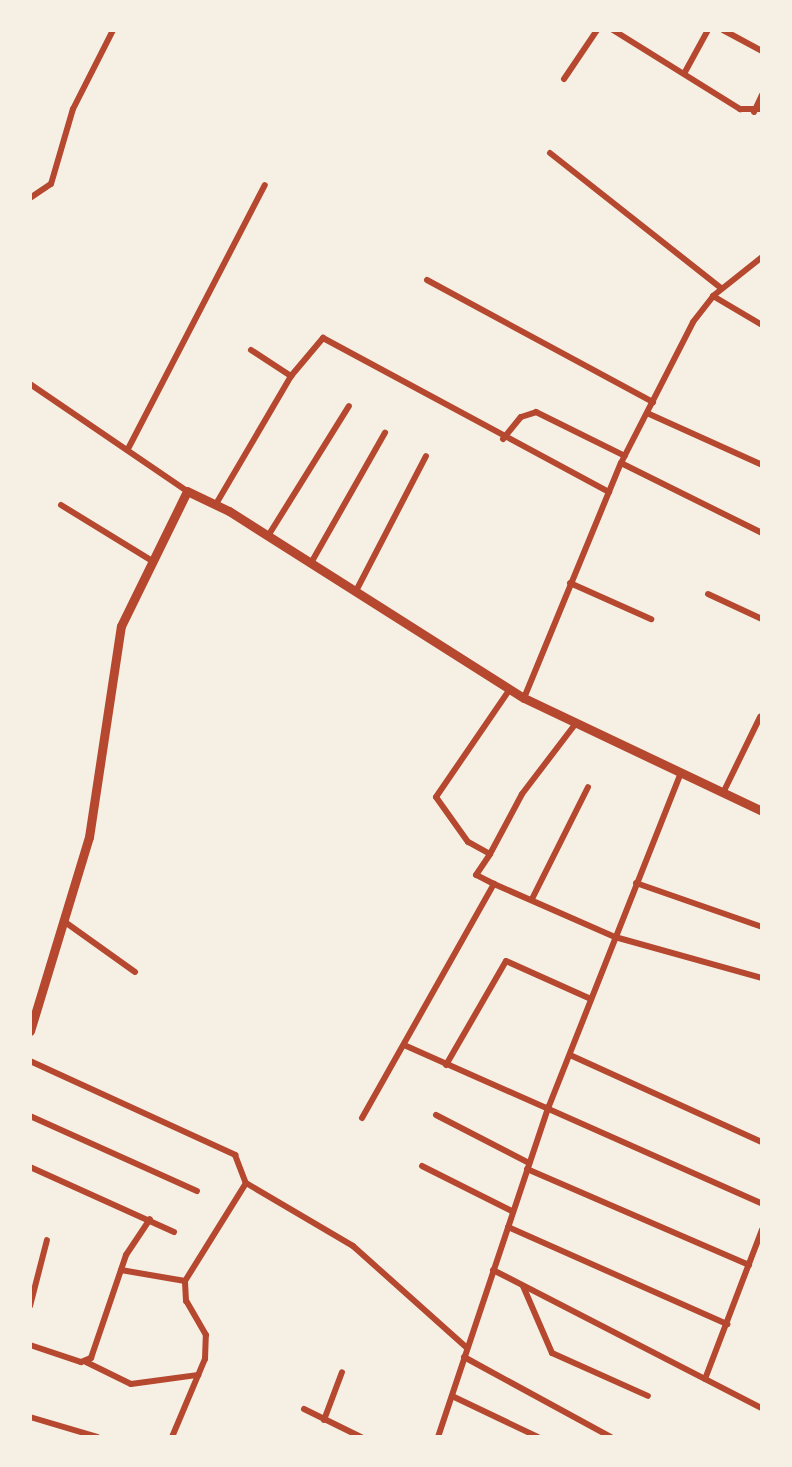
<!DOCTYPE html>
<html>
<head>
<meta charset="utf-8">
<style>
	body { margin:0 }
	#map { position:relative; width:792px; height:1467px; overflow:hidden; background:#f6efe4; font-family:"Noto Sans",sans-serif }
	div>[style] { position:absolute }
	.minor>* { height:6px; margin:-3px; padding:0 3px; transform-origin:3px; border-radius:3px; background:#b5482f }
	.tertiary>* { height:9px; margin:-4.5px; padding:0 4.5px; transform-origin:4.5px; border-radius:4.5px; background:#b5482f }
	span { translate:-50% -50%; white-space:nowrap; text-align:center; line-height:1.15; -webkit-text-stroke:10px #f6efe4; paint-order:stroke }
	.frame { position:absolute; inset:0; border:32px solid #f6efe4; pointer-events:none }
</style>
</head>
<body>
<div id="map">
	<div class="minor">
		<i style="left:613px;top:30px;width:150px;rotate:31.9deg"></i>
		<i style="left:740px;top:109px;width:22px"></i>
		<i style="left:723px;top:30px;width:44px;rotate:28.3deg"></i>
		<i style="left:685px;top:72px;width:48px;rotate:-61.3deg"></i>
		<i style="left:564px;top:79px;width:59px;rotate:-56deg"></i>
		<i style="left:754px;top:112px;width:19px;rotate:-65deg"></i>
		<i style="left:550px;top:153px;width:218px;rotate:38.3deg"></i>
		<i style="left:30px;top:198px;width:25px;rotate:-34deg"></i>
		<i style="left:51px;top:184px;width:78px;rotate:-73.7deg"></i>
		<i style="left:73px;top:109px;width:89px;rotate:-63.1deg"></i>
		<i style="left:427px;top:280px;width:257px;rotate:28.4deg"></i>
		<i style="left:713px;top:296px;width:57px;rotate:30.6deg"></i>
		<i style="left:251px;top:350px;width:48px;rotate:33deg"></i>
		<i style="left:30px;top:384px;width:190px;rotate:34.3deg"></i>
		<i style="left:647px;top:413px;width:126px;rotate:24.3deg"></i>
		<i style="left:503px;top:439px;width:28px;rotate:-51deg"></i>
		<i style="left:521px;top:417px;width:16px;rotate:-18deg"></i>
		<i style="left:536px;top:412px;width:99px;rotate:26.3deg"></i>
		<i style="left:129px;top:447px;width:295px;rotate:-62.6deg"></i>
		<i style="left:621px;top:463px;width:157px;rotate:26.4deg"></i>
		<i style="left:216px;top:504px;width:148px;rotate:-59.6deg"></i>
		<i style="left:291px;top:376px;width:50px;rotate:-49.9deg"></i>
		<i style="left:323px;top:338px;width:325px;rotate:28.3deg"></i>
		<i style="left:61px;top:505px;width:103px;rotate:31.5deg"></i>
		<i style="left:268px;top:536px;width:153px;rotate:-58.1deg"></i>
		<i style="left:311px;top:563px;width:150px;rotate:-60.4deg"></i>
		<i style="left:570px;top:583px;width:89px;rotate:24deg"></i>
		<i style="left:356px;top:591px;width:152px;rotate:-62.6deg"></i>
		<i style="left:708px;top:594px;width:60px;rotate:24.8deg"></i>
		<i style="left:524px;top:698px;width:254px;rotate:-67.6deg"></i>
		<i style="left:621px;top:463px;width:158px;rotate:-62.9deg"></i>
		<i style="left:693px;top:322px;width:33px;rotate:-52deg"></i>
		<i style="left:713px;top:296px;width:63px;rotate:-38.5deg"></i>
		<i style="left:723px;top:793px;width:85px;rotate:-64deg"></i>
		<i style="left:490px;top:854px;width:68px;rotate:-61.9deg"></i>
		<i style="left:522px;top:794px;width:89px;rotate:-52.7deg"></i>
		<i style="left:636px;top:883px;width:133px;rotate:19.2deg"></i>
		<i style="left:494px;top:884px;width:20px;rotate:-153deg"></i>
		<i style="left:476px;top:875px;width:25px;rotate:-56deg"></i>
		<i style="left:490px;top:854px;width:25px;rotate:-151deg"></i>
		<i style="left:468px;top:842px;width:55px;rotate:-125.4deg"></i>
		<i style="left:436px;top:797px;width:131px;rotate:-55.6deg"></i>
		<i style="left:532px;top:899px;width:125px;rotate:-63.4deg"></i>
		<i style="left:65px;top:922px;width:86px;rotate:35.5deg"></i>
		<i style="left:404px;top:1045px;width:392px;rotate:23.9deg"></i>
		<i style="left:570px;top:1055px;width:211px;rotate:24.4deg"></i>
		<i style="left:30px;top:1061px;width:226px;rotate:24.6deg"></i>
		<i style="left:235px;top:1155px;width:30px;rotate:69deg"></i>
		<i style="left:246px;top:1183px;width:124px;rotate:30.5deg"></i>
		<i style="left:353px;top:1246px;width:153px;rotate:41.8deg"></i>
		<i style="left:446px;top:1065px;width:120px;rotate:-60deg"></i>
		<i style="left:506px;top:961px;width:93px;rotate:24.1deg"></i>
		<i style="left:436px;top:1115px;width:105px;rotate:27.3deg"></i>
		<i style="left:30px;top:1116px;width:183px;rotate:24.2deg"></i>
		<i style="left:362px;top:1118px;width:269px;rotate:-60.6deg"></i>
		<i style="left:494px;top:884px;width:132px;rotate:23.7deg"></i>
		<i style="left:615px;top:937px;width:153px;rotate:15.6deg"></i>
		<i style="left:422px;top:1166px;width:101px;rotate:26.6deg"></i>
		<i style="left:30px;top:1167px;width:158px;rotate:24.3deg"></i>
		<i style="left:527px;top:1169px;width:242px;rotate:23.4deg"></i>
		<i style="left:508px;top:1227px;width:240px;rotate:23.9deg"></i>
		<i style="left:121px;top:1270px;width:65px;rotate:9.8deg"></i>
		<i style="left:493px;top:1270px;width:302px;rotate:27.2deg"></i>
		<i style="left:523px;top:1286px;width:73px;rotate:66.6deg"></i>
		<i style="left:552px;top:1353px;width:105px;rotate:24.1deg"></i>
		<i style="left:30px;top:1306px;width:68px;rotate:-75.6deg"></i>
		<i style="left:30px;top:1345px;width:54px;rotate:18.4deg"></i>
		<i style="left:81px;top:1362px;width:11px;rotate:-22deg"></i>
		<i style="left:91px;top:1358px;width:109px;rotate:-71.2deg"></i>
		<i style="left:126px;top:1255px;width:43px;rotate:-56.3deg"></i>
		<i style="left:464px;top:1357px;width:167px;rotate:28.6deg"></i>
		<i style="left:86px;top:1362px;width:50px;rotate:26.1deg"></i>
		<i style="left:131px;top:1384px;width:68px;rotate:-7.7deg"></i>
		<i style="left:705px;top:1379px;width:160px;rotate:-69.1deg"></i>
		<i style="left:452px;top:1396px;width:95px;rotate:25.5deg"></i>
		<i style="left:304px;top:1409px;width:64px;rotate:26.2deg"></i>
		<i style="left:30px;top:1417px;width:70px;rotate:16.6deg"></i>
		<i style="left:324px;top:1420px;width:51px;rotate:-69.4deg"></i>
		<i style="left:172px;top:1437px;width:85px;rotate:-67.1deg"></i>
		<i style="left:205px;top:1359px;width:24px;rotate:-88deg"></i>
		<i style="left:206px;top:1335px;width:39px;rotate:-120deg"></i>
		<i style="left:186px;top:1301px;width:20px;rotate:-93deg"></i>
		<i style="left:185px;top:1281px;width:115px;rotate:-58.1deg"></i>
		<i style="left:438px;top:1437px;width:349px;rotate:-71.5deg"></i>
		<i style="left:549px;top:1106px;width:358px;rotate:-68.4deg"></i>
	</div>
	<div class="tertiary">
		<i style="left:30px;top:1031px;width:203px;rotate:-73.1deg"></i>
		<i style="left:89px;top:837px;width:213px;rotate:-81.4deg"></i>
		<i style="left:121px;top:626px;width:150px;rotate:-63.9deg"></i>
		<i style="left:187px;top:491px;width:47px;rotate:25.5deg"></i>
		<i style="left:229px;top:511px;width:349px;rotate:32.4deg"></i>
		<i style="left:524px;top:698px;width:263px;rotate:25.4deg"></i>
	</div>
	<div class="frame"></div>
</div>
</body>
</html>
